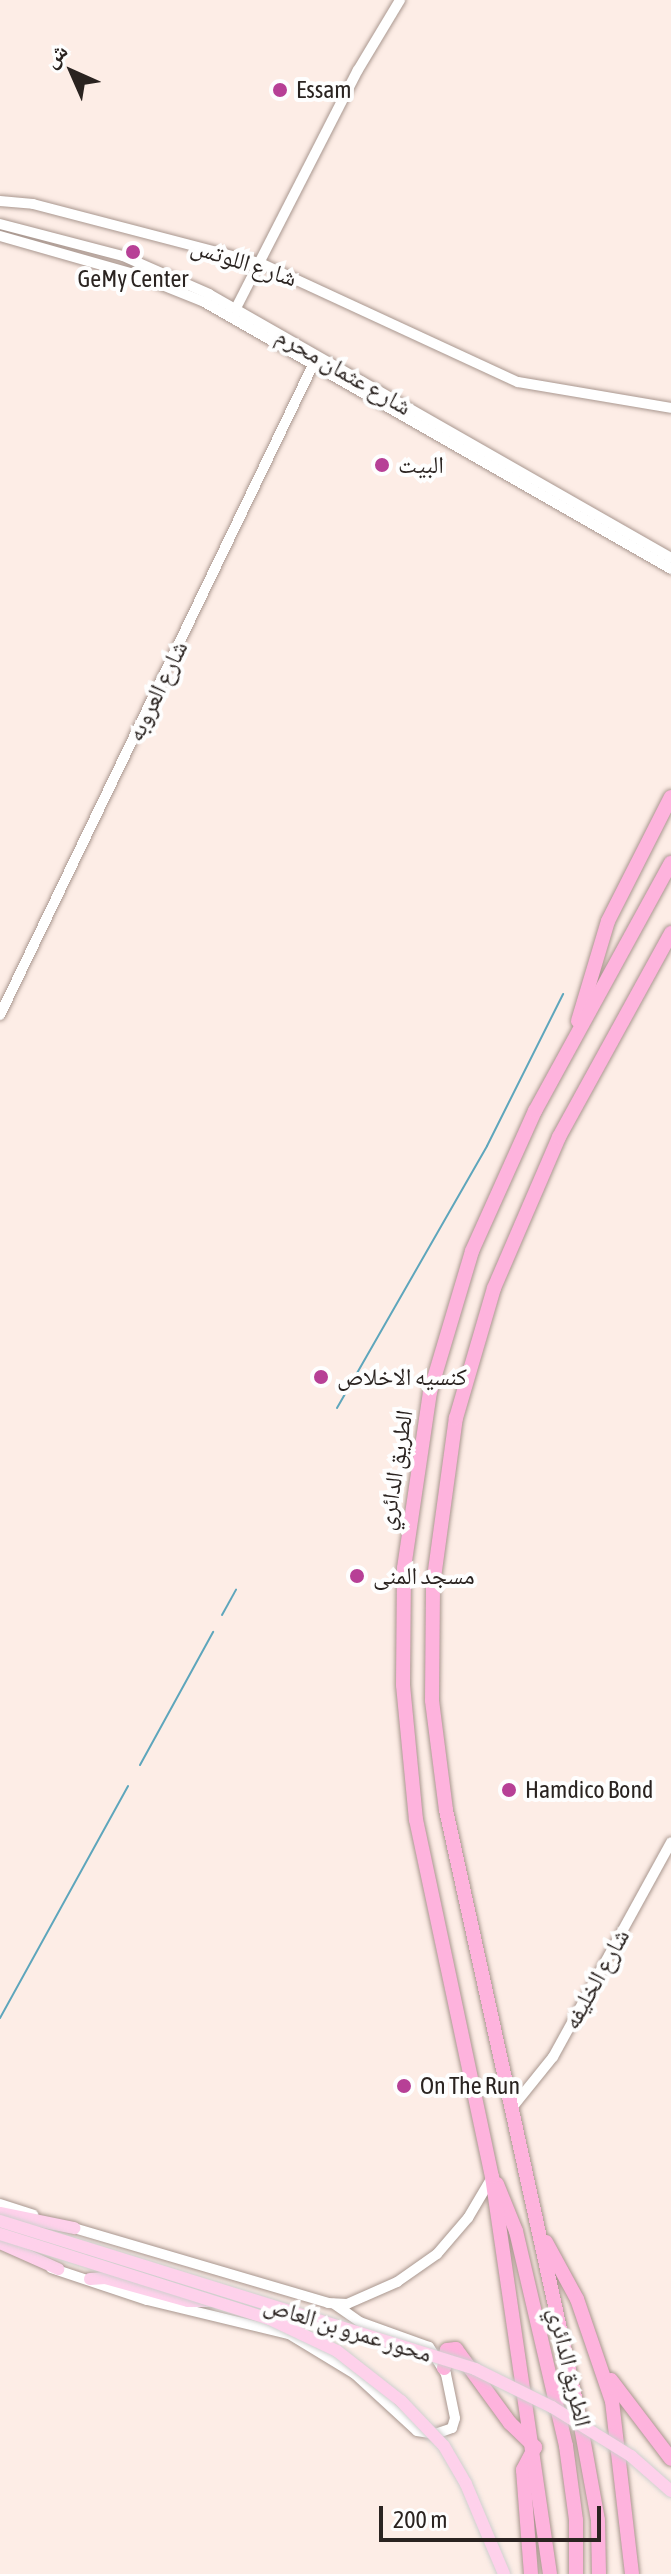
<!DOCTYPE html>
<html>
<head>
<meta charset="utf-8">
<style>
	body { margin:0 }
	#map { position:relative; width:671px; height:2574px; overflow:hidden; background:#fdede6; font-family:"Asap Condensed","Noto Naskh Arabic",sans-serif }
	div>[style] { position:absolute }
	.stream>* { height:2px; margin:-1px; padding:0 1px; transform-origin:1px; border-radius:1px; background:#5ea6bc }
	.roads { filter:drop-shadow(0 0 2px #a9978f) drop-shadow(0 0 2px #a9978f) }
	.secondary>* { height:10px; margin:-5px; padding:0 5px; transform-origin:5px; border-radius:5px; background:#fff }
	.primary>* { height:12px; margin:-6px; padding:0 6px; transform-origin:6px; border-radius:6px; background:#fed1eb }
	.highway>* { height:14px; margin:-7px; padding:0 7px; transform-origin:7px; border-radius:7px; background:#feb3dd }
	.bridges { filter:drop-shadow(0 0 2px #d0cfce) drop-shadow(0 0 2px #d0cfce) }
	.primary-bridge>* { height:12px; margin:-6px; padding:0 6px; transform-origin:6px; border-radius:6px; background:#fed1eb }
	.dots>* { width:22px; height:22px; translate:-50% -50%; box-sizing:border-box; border:4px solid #fefefe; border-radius:50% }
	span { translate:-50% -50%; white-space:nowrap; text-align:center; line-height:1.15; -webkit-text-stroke:8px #fefefe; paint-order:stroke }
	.poi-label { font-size:24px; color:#2a2320 }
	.left { translate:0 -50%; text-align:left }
	.street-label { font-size:24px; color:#2a2320 }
	.north { position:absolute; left:32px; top:32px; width:80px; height:80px; -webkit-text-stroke:6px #fefefe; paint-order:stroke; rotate:315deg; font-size:22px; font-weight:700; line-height:32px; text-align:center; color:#2a2320 }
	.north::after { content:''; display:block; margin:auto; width:28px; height:36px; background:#2a2320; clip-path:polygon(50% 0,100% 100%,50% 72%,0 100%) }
	.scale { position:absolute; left:379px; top:2506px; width:222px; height:36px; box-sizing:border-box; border:4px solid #2a2320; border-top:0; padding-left:10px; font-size:24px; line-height:28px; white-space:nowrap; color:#2a2320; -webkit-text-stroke:6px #fefefe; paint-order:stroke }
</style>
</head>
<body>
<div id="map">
	<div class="stream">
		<i style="left:337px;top:1408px;width:302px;rotate:-60.2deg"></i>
		<i style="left:487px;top:1146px;width:170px;rotate:-63.4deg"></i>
		<i style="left:222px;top:1615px;width:29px;rotate:-61deg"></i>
		<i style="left:140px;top:1765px;width:152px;rotate:-61.2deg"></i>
		<i style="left:0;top:2018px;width:265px;rotate:-61.1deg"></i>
	</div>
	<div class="roads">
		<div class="secondary">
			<i style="left:0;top:201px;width:33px;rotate:5deg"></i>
			<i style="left:33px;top:204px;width:235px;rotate:14.6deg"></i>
			<i style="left:260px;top:263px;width:284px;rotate:24.8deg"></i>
			<i style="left:518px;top:382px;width:155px;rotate:9.6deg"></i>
			<i style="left:0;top:224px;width:127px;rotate:14.6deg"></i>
			<i style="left:123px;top:256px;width:94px;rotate:23.8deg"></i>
			<i style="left:209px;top:294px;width:532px;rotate:29.74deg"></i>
			<i style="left:0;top:236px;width:142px;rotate:15.9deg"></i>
			<i style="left:137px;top:275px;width:72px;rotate:21.9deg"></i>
			<i style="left:204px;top:302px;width:538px;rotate:29.76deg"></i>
			<i style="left:236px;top:308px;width:267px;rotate:-62.9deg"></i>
			<i style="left:358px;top:70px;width:82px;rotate:-59deg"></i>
			<i style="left:0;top:1015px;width:721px;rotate:-64.29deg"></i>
			<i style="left:511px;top:2109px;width:67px;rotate:-51.1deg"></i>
			<i style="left:553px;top:2057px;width:245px;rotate:-61.2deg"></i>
			<i style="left:0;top:2204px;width:35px;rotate:18deg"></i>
			<i style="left:67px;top:2226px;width:272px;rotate:16.4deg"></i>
			<i style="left:328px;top:2303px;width:19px;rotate:3deg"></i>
			<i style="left:347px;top:2304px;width:55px;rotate:-23.7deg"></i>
			<i style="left:397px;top:2282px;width:49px;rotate:-35deg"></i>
			<i style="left:437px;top:2254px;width:48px;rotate:-49.3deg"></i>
			<i style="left:468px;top:2218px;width:45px;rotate:-59.5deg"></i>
			<i style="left:51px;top:2268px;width:101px;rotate:18.4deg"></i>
			<i style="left:147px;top:2300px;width:146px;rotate:13.5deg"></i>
			<i style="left:289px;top:2334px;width:77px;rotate:31.2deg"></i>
			<i style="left:355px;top:2374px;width:84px;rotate:42.6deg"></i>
			<i style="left:417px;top:2431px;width:18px;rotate:9deg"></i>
			<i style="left:435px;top:2434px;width:18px;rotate:-19deg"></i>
			<i style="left:452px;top:2428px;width:10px;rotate:-73deg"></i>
			<i style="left:455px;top:2418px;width:45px;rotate:-101.6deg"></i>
			<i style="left:446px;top:2374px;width:32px;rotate:-122deg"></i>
			<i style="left:429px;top:2347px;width:73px;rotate:-160.1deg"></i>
			<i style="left:360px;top:2322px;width:32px;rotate:-145deg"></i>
		</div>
		<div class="primary">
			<i style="left:0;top:2213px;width:76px;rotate:11.5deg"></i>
			<i style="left:0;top:2243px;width:64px;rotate:24.1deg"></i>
			<i style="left:90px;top:2279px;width:15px;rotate:-4deg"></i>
			<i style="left:105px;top:2278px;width:86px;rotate:15.5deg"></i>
			<i style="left:188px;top:2301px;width:24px"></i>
		</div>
		<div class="highway">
			<i style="left:578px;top:1021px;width:104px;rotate:-73.3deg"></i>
			<i style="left:608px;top:921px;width:139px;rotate:-63.1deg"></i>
			<i style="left:497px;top:2184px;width:51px;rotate:68deg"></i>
			<i style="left:516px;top:2231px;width:221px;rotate:76.9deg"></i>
			<i style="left:566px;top:2446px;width:75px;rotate:82.3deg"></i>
			<i style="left:576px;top:2520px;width:54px;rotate:90deg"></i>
			<i style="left:546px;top:2242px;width:65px;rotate:61.5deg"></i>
			<i style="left:577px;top:2299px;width:108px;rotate:71.1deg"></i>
			<i style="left:612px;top:2401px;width:174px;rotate:83.4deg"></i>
			<i style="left:444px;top:2368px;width:18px;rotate:-81deg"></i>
			<i style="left:447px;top:2350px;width:9px;rotate:-6deg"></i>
			<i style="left:456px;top:2349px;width:92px;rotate:53.9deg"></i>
			<i style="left:510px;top:2423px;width:35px;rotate:44deg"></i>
			<i style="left:535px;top:2447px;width:26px;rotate:118deg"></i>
			<i style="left:523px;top:2470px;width:104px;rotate:85.6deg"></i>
			<i style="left:611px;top:2380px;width:99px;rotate:52.8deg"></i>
			<i style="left:550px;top:2574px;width:401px;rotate:-98.3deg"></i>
			<i style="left:492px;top:2177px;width:365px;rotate:-102deg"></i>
			<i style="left:416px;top:1820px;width:136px;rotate:-95.5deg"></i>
			<i style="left:403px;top:1685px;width:117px;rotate:-89.5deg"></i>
			<i style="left:404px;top:1568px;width:178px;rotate:-81.6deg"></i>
			<i style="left:430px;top:1392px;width:147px;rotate:-73.4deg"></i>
			<i style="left:472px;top:1251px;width:154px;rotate:-65.8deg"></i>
			<i style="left:535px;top:1111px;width:283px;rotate:-61.3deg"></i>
			<i style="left:599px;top:2574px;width:54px;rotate:-91.1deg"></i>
			<i style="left:598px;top:2520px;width:107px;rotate:-100.3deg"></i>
			<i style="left:579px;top:2415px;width:619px;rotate:-102.4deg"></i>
			<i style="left:446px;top:1810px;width:111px;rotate:-97.3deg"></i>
			<i style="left:432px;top:1700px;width:115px;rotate:-89.5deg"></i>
			<i style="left:433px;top:1585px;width:169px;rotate:-82.2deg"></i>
			<i style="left:456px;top:1418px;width:135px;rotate:-73.7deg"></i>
			<i style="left:494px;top:1288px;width:164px;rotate:-66.7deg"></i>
			<i style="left:559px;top:1137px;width:233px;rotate:-61.2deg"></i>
		</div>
	</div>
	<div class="bridges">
		<div class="primary-bridge">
			<i style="left:0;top:2221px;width:498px;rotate:17.3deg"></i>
			<i style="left:475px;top:2369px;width:86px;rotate:26.3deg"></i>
			<i style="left:552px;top:2407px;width:93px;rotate:31.8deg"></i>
			<i style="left:631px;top:2456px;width:53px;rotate:41.2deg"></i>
			<i style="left:0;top:2234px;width:283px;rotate:17.5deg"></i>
			<i style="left:270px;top:2319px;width:74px;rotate:25.5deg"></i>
			<i style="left:337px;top:2351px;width:81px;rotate:38deg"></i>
			<i style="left:401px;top:2401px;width:62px;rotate:46.3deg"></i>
			<i style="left:444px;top:2446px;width:44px;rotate:59.9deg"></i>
			<i style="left:466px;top:2484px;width:98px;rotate:67.1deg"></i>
		</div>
	</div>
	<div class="dots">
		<i style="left:280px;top:90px;background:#b74096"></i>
		<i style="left:133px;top:252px;background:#b74096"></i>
		<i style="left:382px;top:465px;background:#b74096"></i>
		<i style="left:321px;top:1377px;background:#b74096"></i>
		<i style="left:357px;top:1576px;background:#b74096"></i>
		<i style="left:509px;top:1790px;background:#b74096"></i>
		<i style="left:404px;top:2086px;background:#b74096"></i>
	</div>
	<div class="poi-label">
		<span class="left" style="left:296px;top:90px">Essam</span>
		<span style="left:133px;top:279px">GeMy Center</span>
		<span class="left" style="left:398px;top:465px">البيت</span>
		<span class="left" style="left:337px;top:1377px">كنسيه الاخلاص</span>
		<span class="left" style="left:373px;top:1576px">مسجد المنى</span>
		<span class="left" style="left:525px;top:1790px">Hamdico Bond</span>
		<span class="left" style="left:420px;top:2086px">On The Run</span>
	</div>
	<div class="street-label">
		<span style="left:244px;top:262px;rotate:18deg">شارع اللوتس</span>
		<span style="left:344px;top:371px;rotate:30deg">شارع عثمان محرم</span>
		<span style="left:157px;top:691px;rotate:-64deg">شارع العروبه</span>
		<span style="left:395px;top:1470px;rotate:-81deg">الطريق الدائري</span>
		<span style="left:596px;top:1979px;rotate:-61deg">شارع الخليفه</span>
		<span style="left:348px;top:2329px;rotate:17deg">محور عمرو بن العاص</span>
		<span style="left:570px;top:2367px;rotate:77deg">الطريق الدائري</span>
	</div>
	<div class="north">ش</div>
	<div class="scale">200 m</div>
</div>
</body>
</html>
